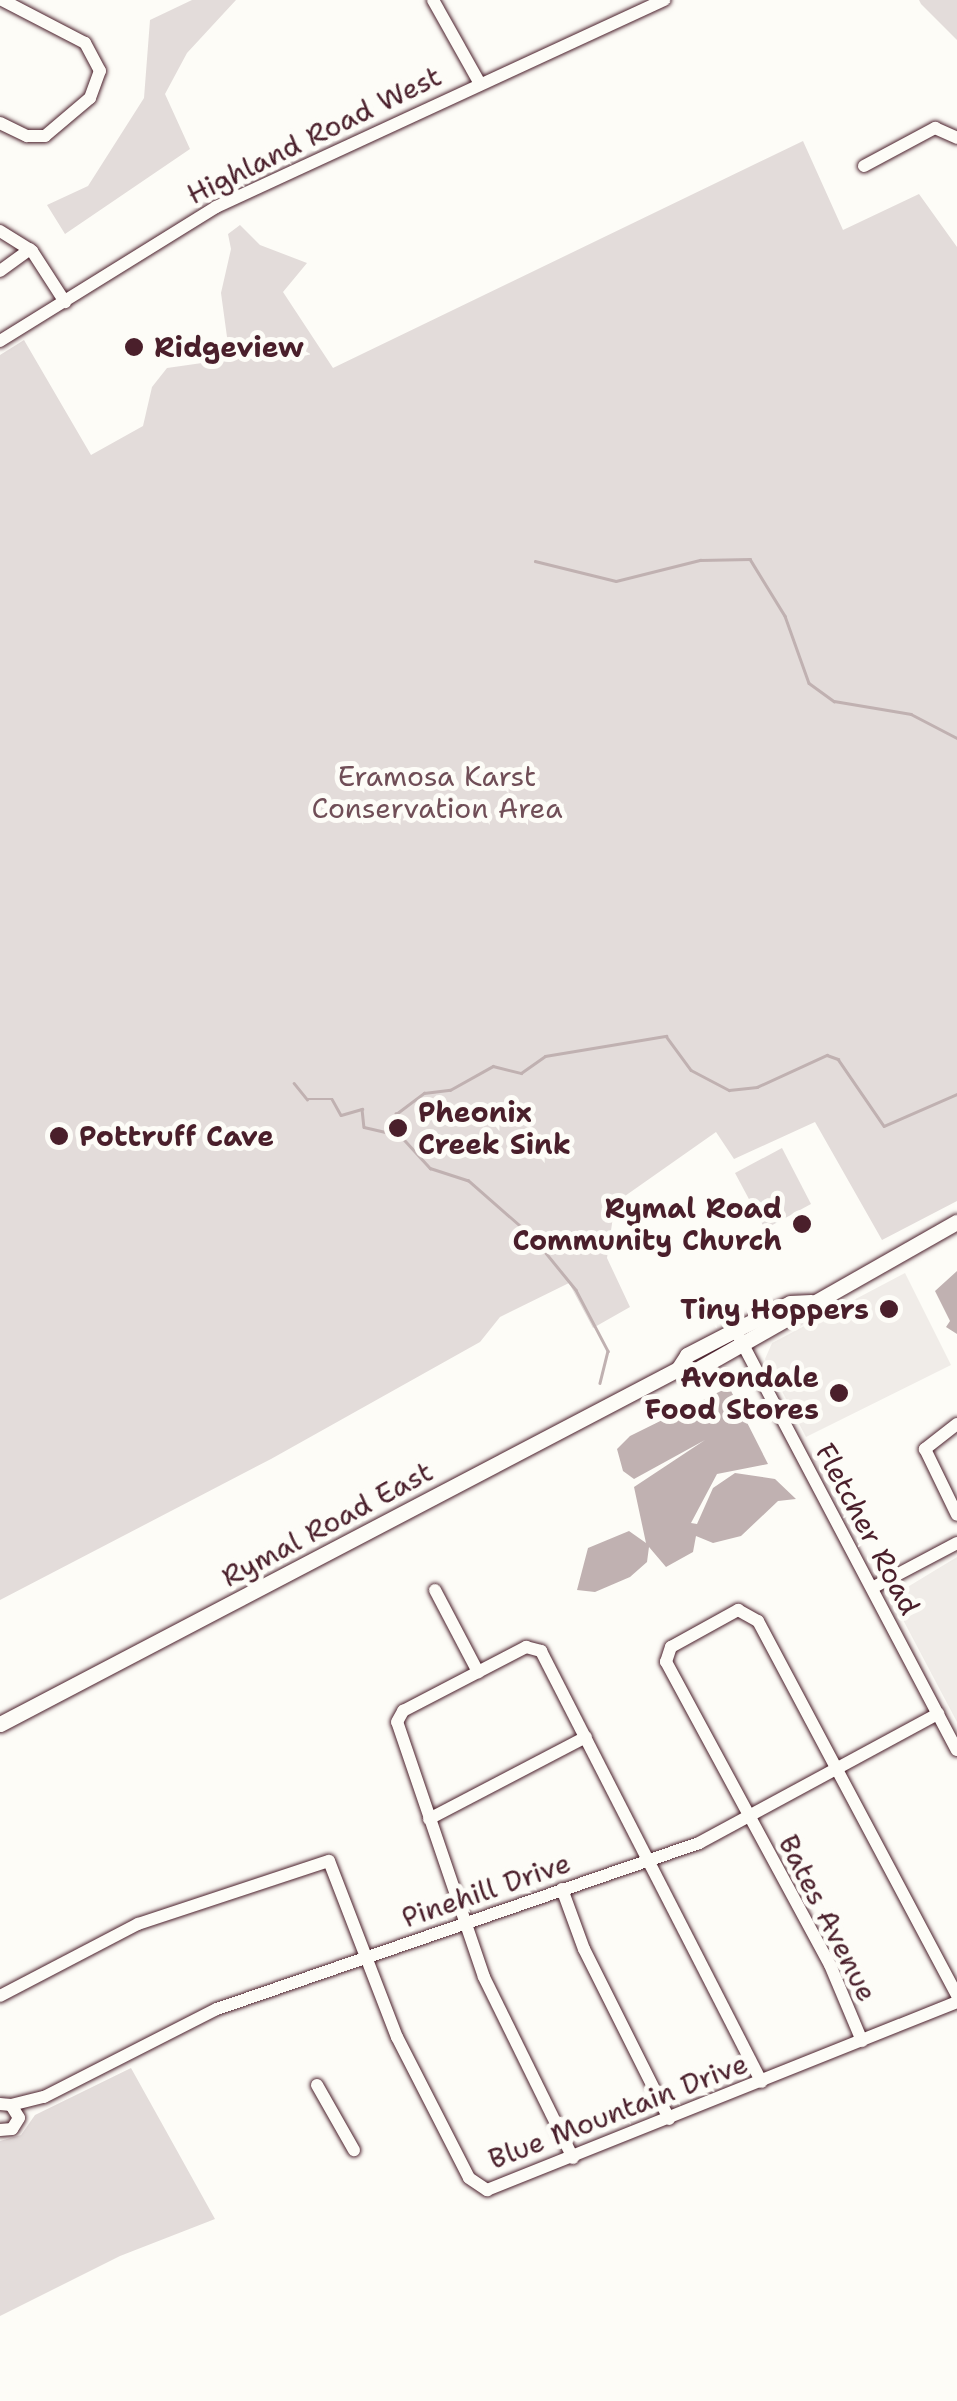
<!DOCTYPE html>
<html>
<head>
<meta charset="utf-8">
<style>
	body { margin:0 }
	#map { position:relative; width:957px; height:2401px; overflow:hidden; background:#fdfcf7; font-family:"Shantell Sans",sans-serif }
	div>[style] { position:absolute }
	.built>* { inset:0; background:#f0ece8 }
	.green>* { inset:0; background:#e3dcda }
	.water>* { inset:0; background:#c0b1b1 }
	.stream>* { height:2.5px; margin:-1.25px; padding:0 1.25px; transform-origin:1.25px; border-radius:1.25px; background:#c0b1b1 }
	.roads { filter:drop-shadow(0 0 2px #4a1f2b) drop-shadow(0 0 2px #4a1f2b) }
	.minor>* { height:12px; margin:-6px; padding:0 6px; transform-origin:6px; border-radius:6px; background:#fdfcf7 }
	.major>* { height:15px; margin:-7.5px; padding:0 7.5px; transform-origin:7.5px; border-radius:7.5px; background:#fdfcf7 }
	.dots>* { width:28px; height:28px; translate:-50% -50%; box-sizing:border-box; border:5px solid #fdfcf7; border-radius:50% }
	span { translate:-50% -50%; white-space:nowrap; text-align:center; line-height:1.15; -webkit-text-stroke:10px #fdfcf7; paint-order:stroke }
	.street-label { font-size:28px; color:#4a1f2b }
	.poi-label { font-size:28px; color:#4a1f2b; font-weight:700 }
	.left { translate:0 -50%; text-align:left }
	.right { translate:-100% -50%; text-align:right }
	.park-label { font-size:28px; color:#704e57 }
</style>
</head>
<body>
<div id="map">
	<div class="built">
		<i style="clip-path:polygon(905px 1273px,951px 1365px,806px 1437px,765px 1359px,772px 1343px)"></i>
		<i style="clip-path:polygon(957px 1557px,957px 1722px,891px 1597px)"></i>
	</div>
	<div class="green">
		<i style="clip-path:polygon(192px 0,236px 0,187px 53px,165px 94px,190px 149px,65px 234px,47px 205px,88px 186px,144px 98px,150px 20px)"></i>
		<i style="clip-path:polygon(919px 0,957px 0,957px 40px,921px 4px)"></i>
		<i style="clip-path:polygon(803px 141px,843px 230px,919px 194px,957px 247px,957px 1201px,882px 1240px,815px 1122px,734px 1159px,716px 1132px,615px 1203px,607px 1258px,630px 1307px,593px 1328px,569px 1283px,500px 1317px,480px 1342px,271px 1459px,0 1600px,0 355px,24px 340px,91px 455px,143px 426px,152px 387px,167px 368px,230px 359px,221px 293px,231px 249px,228px 234px,240px 225px,260px 245px,307px 263px,283px 292px,333px 368px)"></i>
		<i style="clip-path:polygon(782px 1148px,811px 1204px,765px 1229px,735px 1173px)"></i>
		<i style="clip-path:polygon(131px 2068px,215px 2219px,120px 2256px,0 2316px,0 2141px,21px 2135px,35px 2115px)"></i>
	</div>
	<div class="water">
		<i style="clip-path:polygon(957px 1271px,957px 1334px,946px 1327px,950px 1321px,935px 1291px)"></i>
		<i style="clip-path:polygon(729px 1387px,768px 1464px,717px 1474px,691px 1523px,697px 1524px,713px 1488px,735px 1473px,775px 1479px,796px 1499px,778px 1501px,741px 1536px,713px 1543px,696px 1536px,693px 1552px,666px 1567px,649px 1547px,647px 1562px,630px 1577px,595px 1592px,577px 1590px,588px 1548px,629px 1531px,646px 1543px,634px 1487px,705px 1440px,634px 1479px,623px 1471px,617px 1449px,630px 1436px)"></i>
	</div>
	<div class="stream">
		<i style="left:535px;top:561px;width:83px;rotate:13.9deg"></i>
		<i style="left:616px;top:581px;width:87px;rotate:-14deg"></i>
		<i style="left:700px;top:560px;width:50px;rotate:-1.1deg"></i>
		<i style="left:750px;top:559px;width:67px;rotate:58.4deg"></i>
		<i style="left:785px;top:616px;width:71px;rotate:70.3deg"></i>
		<i style="left:809px;top:683px;width:31px;rotate:36deg"></i>
		<i style="left:834px;top:701px;width:78px;rotate:9.6deg"></i>
		<i style="left:911px;top:714px;width:52px;rotate:27.6deg"></i>
		<i style="left:294px;top:1083px;width:21px;rotate:51deg"></i>
		<i style="left:307px;top:1099px;width:25px"></i>
		<i style="left:332px;top:1099px;width:18px;rotate:61deg"></i>
		<i style="left:341px;top:1115px;width:22px;rotate:-16deg"></i>
		<i style="left:362px;top:1109px;width:18px;rotate:84deg"></i>
		<i style="left:364px;top:1127px;width:37px;rotate:13deg"></i>
		<i style="left:400px;top:1135px;width:45px;rotate:47.7deg"></i>
		<i style="left:430px;top:1168px;width:40px;rotate:18deg"></i>
		<i style="left:468px;top:1180px;width:86px;rotate:41.2deg"></i>
		<i style="left:533px;top:1237px;width:68px;rotate:50.9deg"></i>
		<i style="left:576px;top:1290px;width:69px;rotate:62.3deg"></i>
		<i style="left:608px;top:1351px;width:33px;rotate:104deg"></i>
		<i style="left:400px;top:1135px;width:13px;rotate:-67deg"></i>
		<i style="left:405px;top:1123px;width:13px;rotate:-135deg"></i>
		<i style="left:396px;top:1114px;width:35px;rotate:-37deg"></i>
		<i style="left:424px;top:1093px;width:26px;rotate:-7deg"></i>
		<i style="left:450px;top:1090px;width:49px;rotate:-29.2deg"></i>
		<i style="left:493px;top:1066px;width:29px;rotate:14deg"></i>
		<i style="left:521px;top:1073px;width:29px;rotate:-35deg"></i>
		<i style="left:545px;top:1056px;width:123px;rotate:-9.4deg"></i>
		<i style="left:666px;top:1036px;width:42px;rotate:53.7deg"></i>
		<i style="left:691px;top:1070px;width:43px;rotate:27.8deg"></i>
		<i style="left:729px;top:1090px;width:28px;rotate:-6deg"></i>
		<i style="left:757px;top:1087px;width:77px;rotate:-24.6deg"></i>
		<i style="left:827px;top:1055px;width:12px;rotate:20deg"></i>
		<i style="left:838px;top:1059px;width:81px;rotate:55.5deg"></i>
		<i style="left:884px;top:1126px;width:80px;rotate:-23.7deg"></i>
	</div>
	<div class="roads">
		<div class="minor">
			<i style="left:433px;top:0;width:94px;rotate:60.7deg"></i>
			<i style="left:0;top:123px;width:30px;rotate:26deg"></i>
			<i style="left:27px;top:136px;width:18px"></i>
			<i style="left:45px;top:136px;width:59px;rotate:-40.2deg"></i>
			<i style="left:90px;top:98px;width:29px;rotate:-70deg"></i>
			<i style="left:100px;top:71px;width:32px;rotate:-118deg"></i>
			<i style="left:85px;top:43px;width:93px;rotate:-152.6deg"></i>
			<i style="left:864px;top:166px;width:81px;rotate:-28.2deg"></i>
			<i style="left:935px;top:128px;width:24px;rotate:24deg"></i>
			<i style="left:0;top:231px;width:38px;rotate:32deg"></i>
			<i style="left:32px;top:251px;width:61px;rotate:57.1deg"></i>
			<i style="left:0;top:271px;width:37px;rotate:-36deg"></i>
			<i style="left:0;top:341px;width:254px;rotate:-31.8deg"></i>
			<i style="left:216px;top:207px;width:494px;rotate:-24.8deg"></i>
			<i style="left:739px;top:1337px;width:467px;rotate:62.2deg"></i>
			<i style="left:957px;top:1424px;width:41px;rotate:142deg"></i>
			<i style="left:925px;top:1449px;width:73px;rotate:64.1deg"></i>
			<i style="left:872px;top:1588px;width:96px;rotate:-27.9deg"></i>
			<i style="left:435px;top:1590px;width:93px;rotate:62.3deg"></i>
			<i style="left:429px;top:1819px;width:177px;rotate:-27.6deg"></i>
			<i style="left:562px;top:1889px;width:64px;rotate:69.9deg"></i>
			<i style="left:584px;top:1949px;width:190px;rotate:63.4deg"></i>
			<i style="left:0;top:1996px;width:156px;rotate:-27.6deg"></i>
			<i style="left:138px;top:1924px;width:201px;rotate:-18.3deg"></i>
			<i style="left:329px;top:1861px;width:189px;rotate:68.9deg"></i>
			<i style="left:397px;top:2037px;width:158px;rotate:62.9deg"></i>
			<i style="left:469px;top:2178px;width:22px;rotate:34deg"></i>
			<i style="left:487px;top:2190px;width:506px;rotate:-21.8deg"></i>
			<i style="left:862px;top:2041px;width:82px;rotate:-112.8deg"></i>
			<i style="left:830px;top:1965px;width:345px;rotate:-118.4deg"></i>
			<i style="left:666px;top:1662px;width:16px;rotate:-72deg"></i>
			<i style="left:671px;top:1647px;width:77px;rotate:-28.9deg"></i>
			<i style="left:738px;top:1610px;width:23px;rotate:29deg"></i>
			<i style="left:758px;top:1621px;width:425px;rotate:62deg"></i>
			<i style="left:317px;top:2085px;width:75px;rotate:60.4deg"></i>
			<i style="left:0;top:2104px;width:11px;rotate:5deg"></i>
			<i style="left:11px;top:2105px;width:15px;rotate:58deg"></i>
			<i style="left:19px;top:2118px;width:13px;rotate:122deg"></i>
			<i style="left:12px;top:2129px;width:12px;rotate:175deg"></i>
			<i style="left:11px;top:2105px;width:34px;rotate:-14deg"></i>
			<i style="left:44px;top:2097px;width:194px;rotate:-27deg"></i>
			<i style="left:217px;top:2009px;width:510px;rotate:-19deg"></i>
			<i style="left:699px;top:1843px;width:272px;rotate:-28.4deg"></i>
			<i style="left:573px;top:2158px;width:202px;rotate:-116.2deg"></i>
			<i style="left:484px;top:1977px;width:269px;rotate:-108.8deg"></i>
			<i style="left:397px;top:1722px;width:13px;rotate:-61deg"></i>
			<i style="left:403px;top:1711px;width:139px;rotate:-27.5deg"></i>
			<i style="left:526px;top:1647px;width:16px;rotate:15deg"></i>
			<i style="left:541px;top:1651px;width:484px;rotate:62.9deg"></i>
		</div>
		<div class="major">
			<i style="left:678px;top:1369px;width:17px;rotate:-57deg"></i>
			<i style="left:687px;top:1355px;width:54px;rotate:-27.5deg"></i>
			<i style="left:735px;top:1330px;width:61px;rotate:-26.1deg"></i>
			<i style="left:790px;top:1303px;width:21px;rotate:-3deg"></i>
			<i style="left:0;top:1724px;width:765px;rotate:-27.64deg"></i>
			<i style="left:678px;top:1369px;width:18px;rotate:3deg"></i>
			<i style="left:696px;top:1370px;width:300px;rotate:-29.6deg"></i>
		</div>
	</div>
	<div class="dots">
		<i style="left:134px;top:347px;background:#4a1f2b"></i>
		<i style="left:398px;top:1128px;background:#4a1f2b"></i>
		<i style="left:59px;top:1136px;background:#4a1f2b"></i>
		<i style="left:802px;top:1224px;background:#4a1f2b"></i>
		<i style="left:889px;top:1309px;background:#4a1f2b"></i>
		<i style="left:839px;top:1393px;background:#4a1f2b"></i>
	</div>
	<div class="street-label">
		<span style="left:314px;top:135px;rotate:-26deg">Highland Road West</span>
		<span style="left:327px;top:1524px;rotate:-28deg">Rymal Road East</span>
		<span style="left:868px;top:1529px;rotate:62deg">Fletcher Road</span>
		<span style="left:486px;top:1890px;rotate:-19deg">Pinehill Drive</span>
		<span style="left:828px;top:1918px;rotate:63deg">Bates Avenue</span>
		<span style="left:618px;top:2111px;rotate:-21deg">Blue Mountain Drive</span>
	</div>
	<div class="poi-label">
		<span class="left" style="left:154px;top:347px">Ridgeview</span>
		<span class="left" style="left:418px;top:1128px">Pheonix<br>Creek Sink</span>
		<span class="left" style="left:79px;top:1136px">Pottruff Cave</span>
		<span class="right" style="left:782px;top:1224px">Rymal Road<br>Community Church</span>
		<span class="right" style="left:869px;top:1309px">Tiny Hoppers</span>
		<span class="right" style="left:819px;top:1393px">Avondale<br>Food Stores</span>
	</div>
	<div class="park-label">
		<span style="left:437px;top:792px">Eramosa Karst<br>Conservation Area</span>
	</div>
</div>
</body>
</html>
